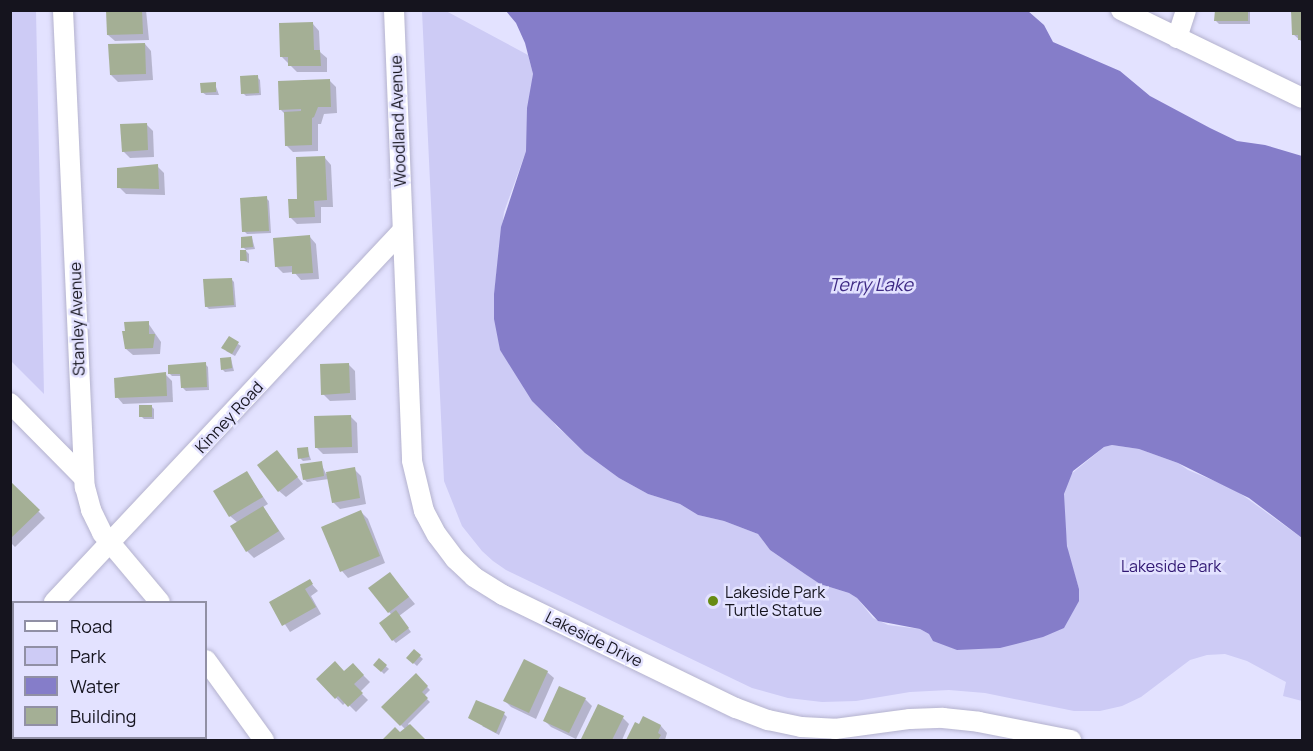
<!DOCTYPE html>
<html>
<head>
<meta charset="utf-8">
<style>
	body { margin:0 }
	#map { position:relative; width:1313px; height:751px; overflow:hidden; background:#e3e2ff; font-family:Manrope,sans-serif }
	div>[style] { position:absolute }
	.green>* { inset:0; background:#cdcbf5 }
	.water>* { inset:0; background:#857dc9 }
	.shadow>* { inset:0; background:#0003 }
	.building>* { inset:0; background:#a4af95 }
	.roads { filter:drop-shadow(0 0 2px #b4b2ce) drop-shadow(0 0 2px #b4b2ce) }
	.minor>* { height:20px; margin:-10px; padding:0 10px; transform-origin:10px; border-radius:10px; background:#fff }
	.dots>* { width:16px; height:16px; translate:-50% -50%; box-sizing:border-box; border:3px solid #e3e2ff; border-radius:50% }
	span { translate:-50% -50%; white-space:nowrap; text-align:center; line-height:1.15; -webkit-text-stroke:5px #e3e2ff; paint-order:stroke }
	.street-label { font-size:16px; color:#15141e }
	.park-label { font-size:16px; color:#301772 }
	.poi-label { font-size:16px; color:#15141e }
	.left { translate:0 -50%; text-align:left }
	.water-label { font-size:18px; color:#3e2a84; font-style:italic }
	.frame { position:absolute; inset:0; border:12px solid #15141e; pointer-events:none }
	.legend { position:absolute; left:12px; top:601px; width:195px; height:138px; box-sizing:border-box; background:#e3e2ff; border:2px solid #9190a5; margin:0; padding:8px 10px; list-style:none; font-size:18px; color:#15141e }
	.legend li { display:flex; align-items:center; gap:12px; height:30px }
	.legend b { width:30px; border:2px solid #9190a5 }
</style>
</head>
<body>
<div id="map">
	<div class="green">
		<i style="clip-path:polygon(10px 11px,36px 11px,44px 394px,11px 361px)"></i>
		<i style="clip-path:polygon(422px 11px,446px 11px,528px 55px,533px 74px,526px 151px,504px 212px,494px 294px,500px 350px,557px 427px,619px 478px,648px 494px,680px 504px,698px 515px,724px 521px,758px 534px,770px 550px,820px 584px,849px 593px,857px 598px,873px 618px,888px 625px,920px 629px,958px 650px,1079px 589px,1068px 553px,1064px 518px,1064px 494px,1070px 475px,1104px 447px,1112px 445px,1139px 449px,1178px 463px,1188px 470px,1234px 489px,1302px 538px,1302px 701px,1283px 696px,1286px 682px,1247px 661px,1225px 654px,1207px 655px,1190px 660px,1141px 697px,1122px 706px,1100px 711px,1074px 711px,985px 693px,949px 690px,910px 692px,856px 701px,822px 702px,788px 698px,752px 688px,506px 570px,493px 561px,482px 551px,462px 526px,444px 481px)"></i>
	</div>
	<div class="water">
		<i style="clip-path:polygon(506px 11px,1028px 11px,1044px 25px,1053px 42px,1120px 71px,1150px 96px,1210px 128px,1237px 141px,1265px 145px,1302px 156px,1302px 538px,1249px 498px,1178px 463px,1139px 449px,1112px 445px,1104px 447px,1073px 471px,1064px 494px,1067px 546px,1079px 589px,1079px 601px,1064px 628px,1043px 637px,1000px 648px,957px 650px,933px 641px,929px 634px,920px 629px,878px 621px,857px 598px,849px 593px,820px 584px,805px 574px,770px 550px,758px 534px,724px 521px,698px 515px,680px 504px,648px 494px,619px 478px,585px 453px,532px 401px,500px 350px,494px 319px,494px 294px,501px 227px,526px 151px,527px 108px,533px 74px,525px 43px,516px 23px)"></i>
	</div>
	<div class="shadow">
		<i style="clip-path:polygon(107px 10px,146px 10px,149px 40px,115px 41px,108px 35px)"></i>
		<i style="clip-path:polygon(1216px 10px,1250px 10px,1250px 24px,1219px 24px,1216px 21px)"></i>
		<i style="clip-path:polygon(1289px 10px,1302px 10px,1302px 42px,1293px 34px,1293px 15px)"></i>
		<i style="clip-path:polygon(313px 24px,319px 31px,320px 52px,327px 58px,327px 72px,297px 72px,282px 57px)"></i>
		<i style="clip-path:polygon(145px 44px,151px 51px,153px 80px,118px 82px,111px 75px)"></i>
		<i style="clip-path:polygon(257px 77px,260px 80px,261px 95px,246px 96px,243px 93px)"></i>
		<i style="clip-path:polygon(329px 80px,336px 87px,337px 113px,324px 114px,321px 124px,318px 124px,318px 151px,293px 152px,286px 145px,285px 114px,280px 109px)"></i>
		<i style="clip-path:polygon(215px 84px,219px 95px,206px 95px,202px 92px)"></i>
		<i style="clip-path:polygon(146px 124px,153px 131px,154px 157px,130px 158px,123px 151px)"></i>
		<i style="clip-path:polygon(325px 158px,331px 165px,333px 207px,321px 207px,321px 223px,297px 224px,290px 217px)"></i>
		<i style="clip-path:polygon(157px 166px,164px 173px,165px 195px,126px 194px,119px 187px)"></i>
		<i style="clip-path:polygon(266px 198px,269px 201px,271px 233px,247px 234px,244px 231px)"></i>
		<i style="clip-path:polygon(310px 237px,316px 244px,319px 279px,301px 280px,294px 272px,283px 273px,276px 266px)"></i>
		<i style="clip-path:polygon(252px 238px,255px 249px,246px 250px,243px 247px)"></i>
		<i style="clip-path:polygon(246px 251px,249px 254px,249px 263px,242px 260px)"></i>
		<i style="clip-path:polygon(231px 279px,234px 282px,236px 307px,209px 309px,206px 306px)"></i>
		<i style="clip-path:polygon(148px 323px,161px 342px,160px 354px,133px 355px,126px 349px)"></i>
		<i style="clip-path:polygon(238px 344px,241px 346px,235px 356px,226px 351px)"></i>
		<i style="clip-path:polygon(231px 359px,234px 371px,225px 372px,222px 369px)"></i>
		<i style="clip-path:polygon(205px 364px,208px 367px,209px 390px,186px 391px,183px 388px,182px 376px,172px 376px,169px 373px)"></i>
		<i style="clip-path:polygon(348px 364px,355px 371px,356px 400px,330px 401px,323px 394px)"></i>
		<i style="clip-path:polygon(165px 374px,172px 381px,173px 402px,123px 404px,117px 397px,122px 377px)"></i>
		<i style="clip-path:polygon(151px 406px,154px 409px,154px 419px,144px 419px,141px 416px)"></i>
		<i style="clip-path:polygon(351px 417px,357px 423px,358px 453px,323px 454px,316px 447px)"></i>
		<i style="clip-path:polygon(307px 448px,311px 460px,303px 461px,300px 458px)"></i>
		<i style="clip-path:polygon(277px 452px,303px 484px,286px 497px,279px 491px)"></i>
		<i style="clip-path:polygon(321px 463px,326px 474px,354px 469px,361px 476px,366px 504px,340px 509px,333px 502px,329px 479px,307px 482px,304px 479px)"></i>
		<i style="clip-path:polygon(247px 473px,268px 504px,263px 507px,285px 539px,254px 558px,247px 551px,238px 523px,230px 516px)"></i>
		<i style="clip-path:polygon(10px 483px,45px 518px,15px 547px,10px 542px)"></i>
		<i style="clip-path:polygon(361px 512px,368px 519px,385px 563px,348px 578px,342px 571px)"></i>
		<i style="clip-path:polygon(390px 574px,415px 604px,399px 616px,411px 632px,396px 643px,393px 640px,392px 615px,389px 612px)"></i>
		<i style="clip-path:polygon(309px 581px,318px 591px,311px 596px,321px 614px,290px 632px,271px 603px)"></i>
		<i style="clip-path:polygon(414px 651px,423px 659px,417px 666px,408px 658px)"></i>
		<i style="clip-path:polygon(379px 660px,389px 669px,384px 674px,375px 665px)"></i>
		<i style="clip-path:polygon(353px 665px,370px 682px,360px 692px,368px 700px,356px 712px,346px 702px,343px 705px,318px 679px,344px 673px)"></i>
		<i style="clip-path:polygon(547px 672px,554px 678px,536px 719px,511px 707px,504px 700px)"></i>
		<i style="clip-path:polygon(416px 675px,430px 690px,424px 696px,430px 702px,408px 724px,424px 740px,384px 740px,395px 729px,400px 735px,406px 730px,383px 707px)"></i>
		<i style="clip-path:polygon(585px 699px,592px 706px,576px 739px,551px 727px,544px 720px)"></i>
		<i style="clip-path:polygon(504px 714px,507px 717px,499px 735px,482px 726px)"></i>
		<i style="clip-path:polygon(623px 718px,629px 724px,622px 740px,583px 739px)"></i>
		<i style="clip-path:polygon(644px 718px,661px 726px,667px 733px,665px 740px,628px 740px,636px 724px,640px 726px)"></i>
		<i style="clip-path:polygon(10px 725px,14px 738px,34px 738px,37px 740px,10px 740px)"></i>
		<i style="clip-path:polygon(115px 738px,159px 738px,161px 740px,112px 740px)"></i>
	</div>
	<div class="building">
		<i style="clip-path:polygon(106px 10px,142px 10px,143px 34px,107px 35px)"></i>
		<i style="clip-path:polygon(1215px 10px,1248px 10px,1248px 21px,1214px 21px)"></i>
		<i style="clip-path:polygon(1291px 10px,1302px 10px,1302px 40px,1298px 40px,1298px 35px,1292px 35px)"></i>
		<i style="clip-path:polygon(313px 22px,314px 50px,320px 50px,321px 66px,288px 66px,288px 57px,280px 57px,279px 23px)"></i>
		<i style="clip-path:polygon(145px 43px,146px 74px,110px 75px,108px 44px)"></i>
		<i style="clip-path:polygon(258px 75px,259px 93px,241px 94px,240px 76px)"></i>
		<i style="clip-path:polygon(330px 79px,331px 107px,318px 107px,314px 117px,312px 118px,312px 145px,285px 146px,284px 112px,301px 111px,301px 109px,279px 110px,278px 81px)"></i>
		<i style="clip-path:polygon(216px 82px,216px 92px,201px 93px,200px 83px)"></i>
		<i style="clip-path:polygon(147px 123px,148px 150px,122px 152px,120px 124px)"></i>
		<i style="clip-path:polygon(325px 156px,327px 200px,314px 201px,315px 217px,289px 218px,288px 199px,297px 199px,296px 157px)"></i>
		<i style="clip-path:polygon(158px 164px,159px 189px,117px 188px,117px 168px)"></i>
		<i style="clip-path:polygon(267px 196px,269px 231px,242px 232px,240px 198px)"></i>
		<i style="clip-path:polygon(310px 235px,313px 273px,292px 274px,292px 266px,275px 267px,273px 238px)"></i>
		<i style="clip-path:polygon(252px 236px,253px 247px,241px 248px,241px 237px)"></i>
		<i style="clip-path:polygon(240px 250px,246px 250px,247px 261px,240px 261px)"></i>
		<i style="clip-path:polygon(232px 278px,234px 305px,205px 307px,203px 279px)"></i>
		<i style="clip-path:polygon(149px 321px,149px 334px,155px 334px,153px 348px,125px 349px,122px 331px,125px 331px,124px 322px)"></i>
		<i style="clip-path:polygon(229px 336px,239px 342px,232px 354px,221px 348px)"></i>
		<i style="clip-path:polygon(231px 357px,232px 368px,221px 370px,220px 358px)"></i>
		<i style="clip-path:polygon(206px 362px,207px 387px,181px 388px,180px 374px,168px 374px,168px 365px)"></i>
		<i style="clip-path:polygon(349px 363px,350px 393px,321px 395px,320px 364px)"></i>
		<i style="clip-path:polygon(166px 372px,167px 396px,115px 398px,114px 378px)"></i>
		<i style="clip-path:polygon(139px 405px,152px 405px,152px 417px,139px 417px)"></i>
		<i style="clip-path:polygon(351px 415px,352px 447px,315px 448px,314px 416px)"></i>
		<i style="clip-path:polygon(308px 447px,309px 457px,298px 459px,297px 448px)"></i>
		<i style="clip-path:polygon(277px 450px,298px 477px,278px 492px,257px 465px)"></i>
		<i style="clip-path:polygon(322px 461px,324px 476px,303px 480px,300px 464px)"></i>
		<i style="clip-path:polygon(355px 467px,360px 498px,332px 503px,326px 472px)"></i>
		<i style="clip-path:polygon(247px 471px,263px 497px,229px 517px,213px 491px)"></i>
		<i style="clip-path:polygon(10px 481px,40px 510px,10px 539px)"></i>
		<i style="clip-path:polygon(263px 506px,279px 531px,246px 552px,230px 526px)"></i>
		<i style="clip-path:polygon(361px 510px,380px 556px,340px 572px,321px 527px)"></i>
		<i style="clip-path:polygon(390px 572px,409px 597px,388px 613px,368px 588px)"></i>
		<i style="clip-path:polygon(310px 579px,313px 584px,305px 589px,316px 607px,282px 626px,269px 602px)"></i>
		<i style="clip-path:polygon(396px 610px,409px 628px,392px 641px,379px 623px)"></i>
		<i style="clip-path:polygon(414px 649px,421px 655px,413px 664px,406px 658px)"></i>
		<i style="clip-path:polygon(379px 658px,387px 665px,381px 672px,373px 665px)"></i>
		<i style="clip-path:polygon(524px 659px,548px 671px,529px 713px,503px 701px)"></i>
		<i style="clip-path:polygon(335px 661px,344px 671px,353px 663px,364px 675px,354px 684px,363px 693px,348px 707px,338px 696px,335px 699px,316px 679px)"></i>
		<i style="clip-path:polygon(416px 673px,428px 686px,422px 692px,428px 698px,400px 726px,381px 707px)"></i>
		<i style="clip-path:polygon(559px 686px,586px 698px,569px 733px,543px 721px)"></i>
		<i style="clip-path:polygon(476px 700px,505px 712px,496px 733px,468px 718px)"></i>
		<i style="clip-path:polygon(598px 704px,624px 716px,612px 740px,581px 739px)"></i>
		<i style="clip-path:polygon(643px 716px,661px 725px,658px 733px,661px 735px,658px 740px,626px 740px,635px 722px,639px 724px)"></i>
		<i style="clip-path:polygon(14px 721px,14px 738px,27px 738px,24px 740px,10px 740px,10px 724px)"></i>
		<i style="clip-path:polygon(410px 724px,426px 740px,382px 740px,395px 727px,400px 732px)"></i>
		<i style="clip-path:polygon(113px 738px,156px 738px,153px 740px,110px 740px)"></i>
	</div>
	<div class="roads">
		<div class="minor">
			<i style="left:63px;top:10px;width:478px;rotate:87.4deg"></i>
			<i style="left:85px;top:487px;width:24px;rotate:75deg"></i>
			<i style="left:91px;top:510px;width:25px;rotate:64deg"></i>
			<i style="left:102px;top:533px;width:90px;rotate:50deg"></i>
			<i style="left:394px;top:10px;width:451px;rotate:87.7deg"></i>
			<i style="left:412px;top:461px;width:51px;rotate:76.5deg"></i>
			<i style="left:424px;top:511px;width:27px;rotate:62deg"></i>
			<i style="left:437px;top:535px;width:30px;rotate:53deg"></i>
			<i style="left:455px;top:559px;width:26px;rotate:43deg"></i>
			<i style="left:474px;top:577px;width:34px;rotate:32deg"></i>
			<i style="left:503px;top:595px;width:259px;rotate:25.9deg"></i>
			<i style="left:736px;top:708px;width:34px;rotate:21deg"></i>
			<i style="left:768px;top:720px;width:34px;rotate:12deg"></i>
			<i style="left:801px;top:727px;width:34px;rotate:3deg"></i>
			<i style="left:835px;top:729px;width:76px;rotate:-7.6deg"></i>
			<i style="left:910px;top:719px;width:33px;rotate:-2deg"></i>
			<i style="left:943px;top:718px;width:36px;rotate:6deg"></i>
			<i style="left:979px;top:722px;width:94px;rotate:11.1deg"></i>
			<i style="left:1121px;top:10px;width:201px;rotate:25.9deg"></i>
			<i style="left:1177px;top:38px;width:29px;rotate:-72deg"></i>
			<i style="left:10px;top:403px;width:104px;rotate:45.4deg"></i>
			<i style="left:54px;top:602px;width:509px;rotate:-46.83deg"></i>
			<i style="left:10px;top:649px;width:5px;rotate:-37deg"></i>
			<i style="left:206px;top:660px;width:99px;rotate:54.1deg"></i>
		</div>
	</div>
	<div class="dots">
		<i style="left:713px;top:601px;background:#678b13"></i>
	</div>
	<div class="street-label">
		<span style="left:398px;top:121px;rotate:-92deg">Woodland Avenue</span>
		<span style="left:77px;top:319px;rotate:-92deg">Stanley Avenue</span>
		<span style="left:229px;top:417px;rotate:-47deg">Kinney Road</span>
		<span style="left:594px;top:639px;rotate:26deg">Lakeside Drive</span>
	</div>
	<div class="park-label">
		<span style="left:1171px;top:566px">Lakeside Park</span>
	</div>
	<div class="poi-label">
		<span class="left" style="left:725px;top:601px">Lakeside Park<br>Turtle Statue</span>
	</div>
	<div class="water-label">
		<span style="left:871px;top:284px">Terry Lake</span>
	</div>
	<div class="frame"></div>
	<ul class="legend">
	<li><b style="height:8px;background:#fff"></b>Road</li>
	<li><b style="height:16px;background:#cdcbf5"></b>Park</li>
	<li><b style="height:16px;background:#857dc9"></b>Water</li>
	<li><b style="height:16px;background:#a4af95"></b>Building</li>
	</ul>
</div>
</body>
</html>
